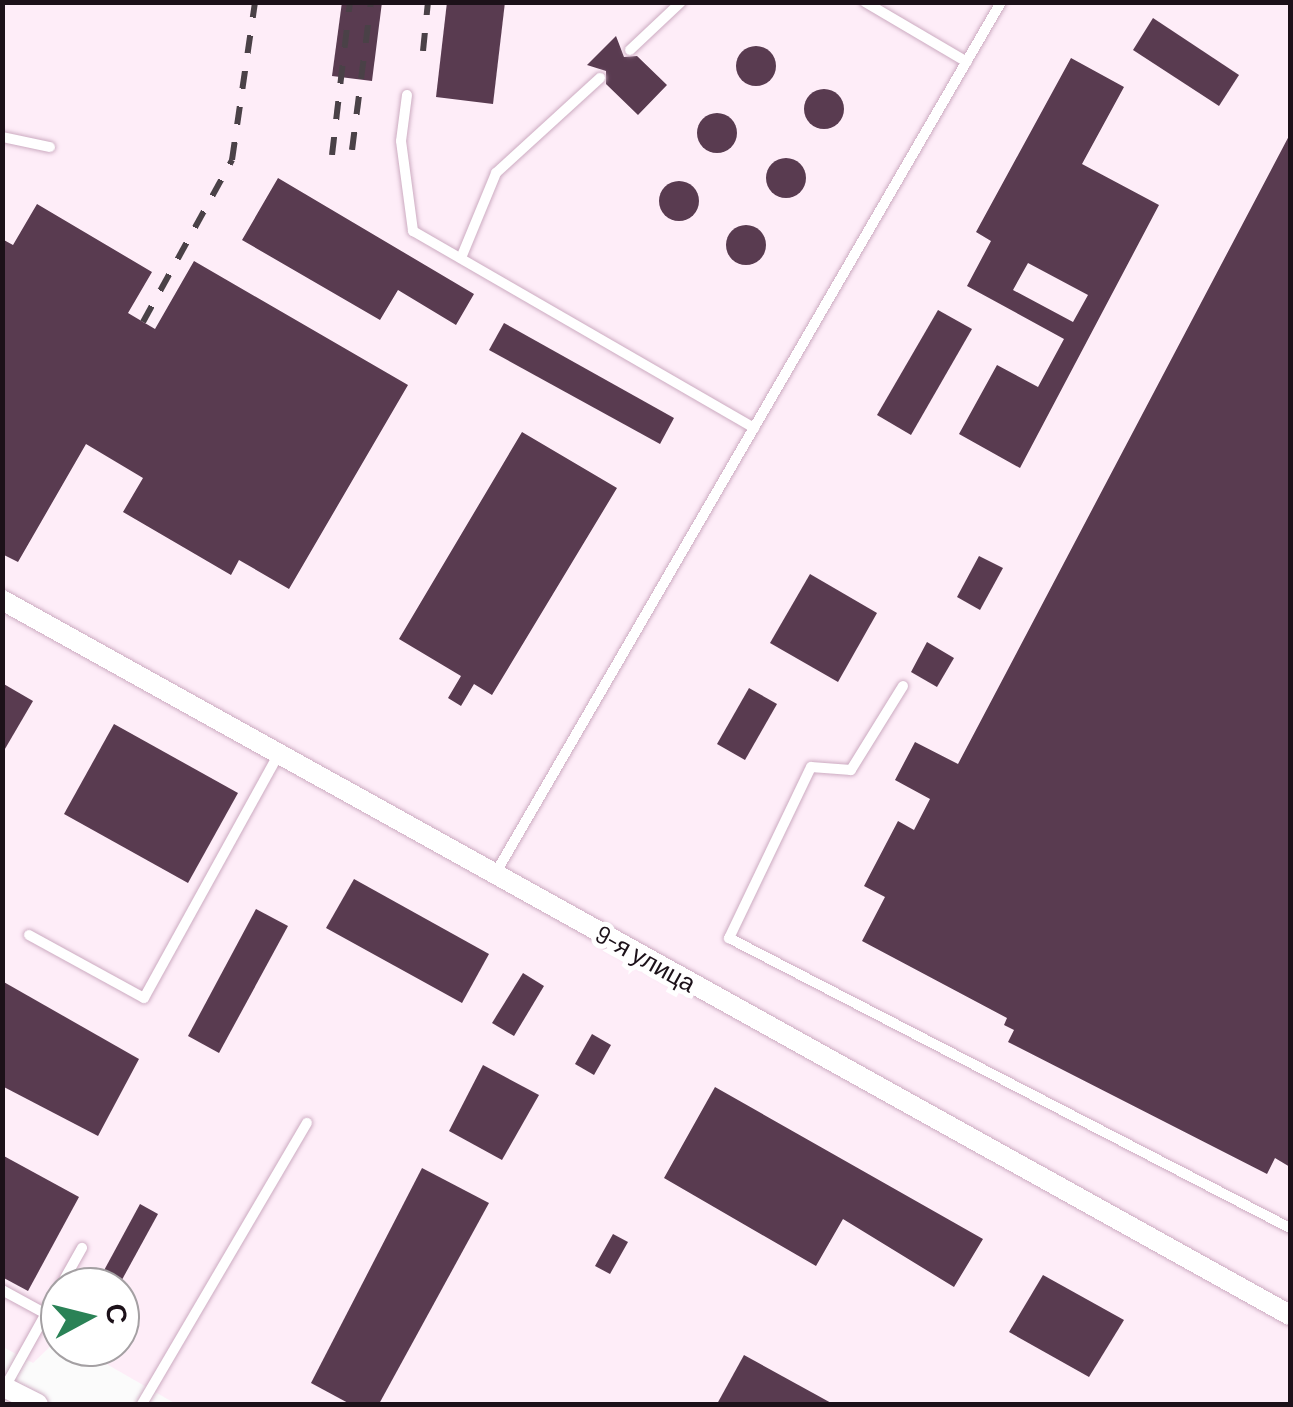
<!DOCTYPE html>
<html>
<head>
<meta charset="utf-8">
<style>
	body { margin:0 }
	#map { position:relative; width:1293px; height:1407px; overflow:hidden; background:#fbfbfb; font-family:Barlow,sans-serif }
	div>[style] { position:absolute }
	.built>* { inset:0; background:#feedf8 }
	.building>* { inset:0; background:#593b50 }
	.round { border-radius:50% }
	.roads { filter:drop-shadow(0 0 2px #ccabc1) drop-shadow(0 0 2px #ccabc1) }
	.lane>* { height:10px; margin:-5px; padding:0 5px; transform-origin:5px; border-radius:5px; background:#fff }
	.street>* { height:20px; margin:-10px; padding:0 10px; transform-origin:10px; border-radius:10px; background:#fff }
	.rail>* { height:6px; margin-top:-3px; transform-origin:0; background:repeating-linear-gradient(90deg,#4a4147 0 18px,transparent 0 36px) }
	span { translate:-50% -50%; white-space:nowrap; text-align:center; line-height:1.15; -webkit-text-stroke:10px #fff; paint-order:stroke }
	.street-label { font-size:25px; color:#1c1119 }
	.frame { position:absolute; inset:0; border:5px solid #1c1119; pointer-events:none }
	.north { position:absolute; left:40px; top:1267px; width:100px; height:100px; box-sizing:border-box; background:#fff; border:2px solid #a4a0a3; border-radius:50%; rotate:83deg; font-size:28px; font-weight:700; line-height:40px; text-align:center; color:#1c1119 }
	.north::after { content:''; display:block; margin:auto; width:35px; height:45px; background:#2a8256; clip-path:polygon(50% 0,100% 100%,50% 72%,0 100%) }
</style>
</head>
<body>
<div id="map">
	<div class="built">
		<i style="clip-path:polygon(2px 3px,1290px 3px,1290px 1404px,176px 1404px,77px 1347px,120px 1347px,120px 1287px,60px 1287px,60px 1337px,33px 1363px,3px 1347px)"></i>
	</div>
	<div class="building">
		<i style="clip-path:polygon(342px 2px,382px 2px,372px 81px,332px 76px)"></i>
		<i style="clip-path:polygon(447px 2px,505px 2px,493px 104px,436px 97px)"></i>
		<i style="clip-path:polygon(1153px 18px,1239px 75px,1219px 106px,1133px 50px)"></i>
		<i style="clip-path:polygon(616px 36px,624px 57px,637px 56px,667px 85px,638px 115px,606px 84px,606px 71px,587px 65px)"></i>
		<i class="round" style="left:736px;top:46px;width:40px;height:40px"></i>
		<i style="clip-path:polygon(evenodd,1071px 58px,1124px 87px,1082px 164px,1159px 205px,1020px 468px,959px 434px,997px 365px,1038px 387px,1064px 339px,967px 286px,991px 241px,976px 232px,1071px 58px,1028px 263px,1088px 295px,1073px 322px,1013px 290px,1028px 263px)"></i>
		<i class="round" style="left:804px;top:89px;width:40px;height:40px"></i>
		<i class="round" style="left:697px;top:113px;width:40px;height:40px"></i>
		<i style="clip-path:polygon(1290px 134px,1290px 1167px,1275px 1158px,1267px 1174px,1008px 1042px,1014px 1030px,1004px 1025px,1007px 1018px,862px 941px,885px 897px,864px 886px,898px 821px,914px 830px,930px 799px,895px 780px,915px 742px,958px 764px)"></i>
		<i class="round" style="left:766px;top:158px;width:40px;height:40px"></i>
		<i style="clip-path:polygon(278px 178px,474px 294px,456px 325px,398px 290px,380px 320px,242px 240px)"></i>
		<i class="round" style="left:659px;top:181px;width:40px;height:40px"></i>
		<i style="clip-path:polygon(37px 204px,152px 272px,128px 313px,155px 329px,194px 261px,408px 385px,289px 589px,239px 560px,231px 575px,123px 512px,143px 478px,86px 444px,18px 562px,2px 554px,2px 239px,13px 245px)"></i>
		<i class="round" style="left:726px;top:225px;width:40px;height:40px"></i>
		<i style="clip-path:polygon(938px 310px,972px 329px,911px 435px,877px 415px)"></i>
		<i style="clip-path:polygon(504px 323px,674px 418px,660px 444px,489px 350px)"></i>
		<i style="clip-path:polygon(522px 432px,617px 488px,492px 695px,474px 684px,461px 706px,448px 698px,461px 676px,399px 639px)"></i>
		<i style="clip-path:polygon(979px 556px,1003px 568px,980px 610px,957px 597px)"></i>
		<i style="clip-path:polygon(810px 574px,877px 613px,838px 682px,770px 643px)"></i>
		<i style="clip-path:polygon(927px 642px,954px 658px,937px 687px,911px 672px)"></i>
		<i style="clip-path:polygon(2px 683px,33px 701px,2px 754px)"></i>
		<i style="clip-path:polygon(749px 688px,777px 704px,745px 760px,717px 744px)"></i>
		<i style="clip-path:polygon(114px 724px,238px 793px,188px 883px,64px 814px)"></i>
		<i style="clip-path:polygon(354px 879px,489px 954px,462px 1003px,326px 928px)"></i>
		<i style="clip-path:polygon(256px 909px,288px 926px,219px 1053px,188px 1036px)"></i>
		<i style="clip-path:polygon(523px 973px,544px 986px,514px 1036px,492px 1023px)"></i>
		<i style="clip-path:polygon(2px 981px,139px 1059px,98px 1136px,2px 1086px)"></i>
		<i style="clip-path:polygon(592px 1034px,611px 1045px,594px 1075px,575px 1064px)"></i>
		<i style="clip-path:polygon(483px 1065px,539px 1095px,502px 1160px,449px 1131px)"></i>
		<i style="clip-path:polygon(715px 1087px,983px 1239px,954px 1287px,843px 1219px,816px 1266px,664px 1178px)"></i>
		<i style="clip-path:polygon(2px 1155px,79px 1197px,28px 1291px,2px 1277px)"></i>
		<i style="clip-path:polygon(422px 1168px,489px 1203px,379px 1404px,350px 1404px,311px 1383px)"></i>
		<i style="clip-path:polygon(140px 1204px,158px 1214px,118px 1287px,95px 1287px)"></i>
		<i style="clip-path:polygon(613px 1234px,628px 1242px,610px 1274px,595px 1266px)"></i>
		<i style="clip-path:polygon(1043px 1275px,1124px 1320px,1089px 1377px,1009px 1332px)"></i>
		<i style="clip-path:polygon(744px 1355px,833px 1404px,717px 1404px)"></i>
	</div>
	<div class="roads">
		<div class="lane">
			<i style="left:865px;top:2px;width:118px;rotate:30.5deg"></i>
			<i style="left:630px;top:50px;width:70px;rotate:-43.3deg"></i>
			<i style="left:407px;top:95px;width:46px;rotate:97.4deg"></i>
			<i style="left:401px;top:141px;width:91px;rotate:82.4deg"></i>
			<i style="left:413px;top:231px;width:394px;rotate:30deg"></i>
			<i style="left:2px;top:137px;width:49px;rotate:11.8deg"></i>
			<i style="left:461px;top:258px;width:92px;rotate:-67.6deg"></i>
			<i style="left:496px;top:173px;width:141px;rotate:-42.4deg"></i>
			<i style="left:903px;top:686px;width:99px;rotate:121.8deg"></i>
			<i style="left:851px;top:770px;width:40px;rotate:-175.7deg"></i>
			<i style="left:811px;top:767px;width:190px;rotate:115.6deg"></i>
			<i style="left:729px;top:938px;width:632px;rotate:27.34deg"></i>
			<i style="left:495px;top:874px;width:1008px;rotate:-59.87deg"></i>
			<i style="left:29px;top:935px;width:131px;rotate:28.7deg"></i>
			<i style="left:144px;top:998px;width:280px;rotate:-61.1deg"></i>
			<i style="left:60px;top:1287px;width:45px;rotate:-60.6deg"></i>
			<i style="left:2px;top:1290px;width:50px;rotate:28.6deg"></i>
			<i style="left:5px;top:1387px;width:113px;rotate:-60.9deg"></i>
			<i style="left:142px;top:1404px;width:326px;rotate:-59.6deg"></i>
		</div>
		<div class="street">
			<i style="left:2px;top:600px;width:1473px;rotate:29.04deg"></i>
			<i style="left:2px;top:1386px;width:40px;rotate:26.6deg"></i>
		</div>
	</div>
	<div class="rail">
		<i style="left:423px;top:51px;width:49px;rotate:-84.2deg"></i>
		<i style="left:352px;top:150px;width:149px;rotate:-82.7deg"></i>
		<i style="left:332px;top:155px;width:154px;rotate:-83.3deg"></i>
		<i style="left:143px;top:322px;width:185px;rotate:-61.2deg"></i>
		<i style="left:232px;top:160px;width:160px;rotate:-81.7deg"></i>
	</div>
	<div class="street-label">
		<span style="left:646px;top:958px;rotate:29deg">9-я улица</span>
	</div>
	<div class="frame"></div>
	<div class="north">С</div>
</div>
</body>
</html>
